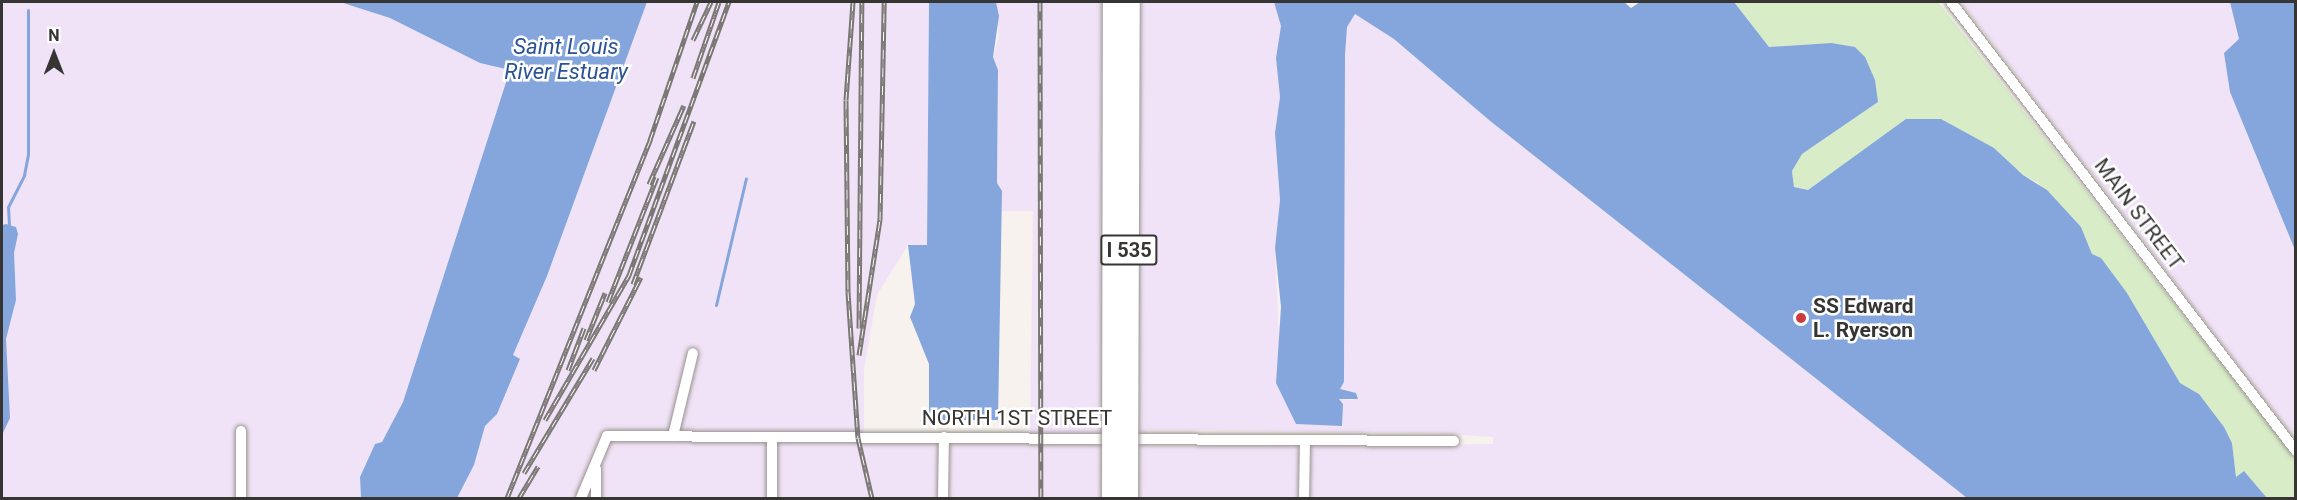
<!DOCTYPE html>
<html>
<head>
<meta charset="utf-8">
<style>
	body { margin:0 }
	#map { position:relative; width:2297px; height:500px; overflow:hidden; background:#f7f2ed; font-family:Roboto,sans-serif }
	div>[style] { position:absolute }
	.industrial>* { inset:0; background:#f1e3f7 }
	.green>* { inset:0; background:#d8ecc7 }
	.water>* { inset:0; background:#84a6dd }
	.stream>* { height:3px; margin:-1.5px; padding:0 1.5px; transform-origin:1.5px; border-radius:1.5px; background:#84a6dd }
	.roads { filter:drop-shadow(0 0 2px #97928d) drop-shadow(0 0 2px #97928d) }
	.minor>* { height:10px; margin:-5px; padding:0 5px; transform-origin:5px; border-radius:5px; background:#fff }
	.rail>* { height:5px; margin-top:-2.5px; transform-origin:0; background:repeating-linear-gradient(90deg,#fff 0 9px,#7a7774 0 18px); box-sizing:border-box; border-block:2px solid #7a7774 }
	.bridges { filter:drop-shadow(0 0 2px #97928d) drop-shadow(0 0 2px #97928d) }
	.motorway-bridge>* { height:20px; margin:-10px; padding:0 10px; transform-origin:10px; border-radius:10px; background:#fff }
	.dots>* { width:16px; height:16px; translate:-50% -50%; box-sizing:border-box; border:3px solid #fff; border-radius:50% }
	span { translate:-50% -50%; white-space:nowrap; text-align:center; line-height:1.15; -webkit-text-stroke:5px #fff; paint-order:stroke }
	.shield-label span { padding:2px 4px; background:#fff; border:2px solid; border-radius:4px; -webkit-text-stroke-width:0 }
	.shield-label { font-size:20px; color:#373533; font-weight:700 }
	.street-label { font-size:21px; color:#373533 }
	.poi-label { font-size:21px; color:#373533; font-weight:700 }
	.left { translate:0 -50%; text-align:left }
	.water-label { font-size:22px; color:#2a5395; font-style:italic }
	.frame { position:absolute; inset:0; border:3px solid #373533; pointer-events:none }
	.north { position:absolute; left:24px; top:24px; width:60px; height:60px; -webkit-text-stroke:4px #fff; paint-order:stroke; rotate:0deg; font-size:16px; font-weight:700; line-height:24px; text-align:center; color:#373533 }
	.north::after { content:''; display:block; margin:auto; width:21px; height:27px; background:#373533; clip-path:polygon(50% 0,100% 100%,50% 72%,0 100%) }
</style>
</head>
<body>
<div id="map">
	<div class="industrial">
		<i style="clip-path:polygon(2px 2px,340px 2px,390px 18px,480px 63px,510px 70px,403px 402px,382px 442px,375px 444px,360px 477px,361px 498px,2px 498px)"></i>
		<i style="clip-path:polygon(evenodd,647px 2px,929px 2px,927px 245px,908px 245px,877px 295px,864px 370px,864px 438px,1030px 437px,1033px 211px,1002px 211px,1002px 191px,997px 183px,998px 70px,993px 57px,999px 36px,996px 2px,1274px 2px,1282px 26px,1276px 58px,1280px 97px,1275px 133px,1280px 200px,1275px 248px,1279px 335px,1296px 424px,1343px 404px,1339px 399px,1354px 400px,1340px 389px,1344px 382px,1345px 55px,1347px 27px,1355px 13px,1394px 39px,1489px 120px,1967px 498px,457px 498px,474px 465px,485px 426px,497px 414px,520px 360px,512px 355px,547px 276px,647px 2px,1147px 430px,1429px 433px,1493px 437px,1493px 444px,1148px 446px,1147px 430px)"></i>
		<i style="clip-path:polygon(1961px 2px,2230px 2px,2239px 39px,2230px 92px,2295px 250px,2295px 439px)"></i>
	</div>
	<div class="green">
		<i style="clip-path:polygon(1734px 2px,1938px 2px,2295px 458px,2295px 498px,2267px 498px,2244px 471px,2236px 477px,2232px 443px,2224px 427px,2199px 394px,2180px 383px,2127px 293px,2092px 254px,2081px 227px,2038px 183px,2023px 175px,1994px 148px,1818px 182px,1808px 190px,1794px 187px,1792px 171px,1802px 154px,1878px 102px,1831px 43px,1769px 47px)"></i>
	</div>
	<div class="water">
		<i style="clip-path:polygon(340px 2px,647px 2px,547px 276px,513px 355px,520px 359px,497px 414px,485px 426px,474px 465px,457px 498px,361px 498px,360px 477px,375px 444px,382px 442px,403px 402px,510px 70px,480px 63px,390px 18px)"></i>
		<i style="clip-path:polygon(929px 2px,996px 2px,999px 16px,993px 57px,998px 70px,997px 183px,1002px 191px,998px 420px,929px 420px,929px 364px,910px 317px,915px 304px,908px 245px,927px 245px)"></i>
		<i style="clip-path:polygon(1274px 2px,1624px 2px,1631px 8px,1640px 2px,1734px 2px,1769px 47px,1831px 43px,1855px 47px,1865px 57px,1875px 80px,1878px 102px,1802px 154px,1792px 171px,1794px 187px,1808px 190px,1906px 119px,1941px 119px,1994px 148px,2023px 175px,2047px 190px,2081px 227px,2092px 254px,2101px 258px,2127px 293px,2180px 383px,2199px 394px,2224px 427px,2232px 443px,2236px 477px,2244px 471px,2267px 498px,1967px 498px,1489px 120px,1394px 39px,1355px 14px,1347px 27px,1345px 55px,1344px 382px,1340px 389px,1356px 393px,1358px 399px,1339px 399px,1343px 404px,1342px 426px,1296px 424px,1276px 383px,1281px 307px,1275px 248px,1280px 200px,1275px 133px,1280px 97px,1276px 58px,1281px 26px)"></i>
		<i style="clip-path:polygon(2230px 2px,2295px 2px,2295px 250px,2230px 92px,2224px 53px,2239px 39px)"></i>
		<i style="clip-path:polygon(6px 224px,16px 227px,18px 234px,14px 253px,16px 300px,6px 339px,10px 418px,2px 435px,2px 225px)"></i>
	</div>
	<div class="stream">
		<i style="left:9px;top:226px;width:19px;rotate:-93deg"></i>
		<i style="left:8px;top:207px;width:36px;rotate:-63deg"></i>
		<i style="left:24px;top:175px;width:21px;rotate:-79deg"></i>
		<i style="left:28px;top:154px;width:144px;rotate:-90deg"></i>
		<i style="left:716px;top:305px;width:130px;rotate:-76.7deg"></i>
	</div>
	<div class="roads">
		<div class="minor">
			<i style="left:1951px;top:2px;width:566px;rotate:52.46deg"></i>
			<i style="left:673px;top:436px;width:85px;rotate:-76.5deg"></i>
			<i style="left:596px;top:469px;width:29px;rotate:90deg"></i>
			<i style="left:241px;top:498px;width:67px;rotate:-90deg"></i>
			<i style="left:581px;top:498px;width:67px;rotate:-67.2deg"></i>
			<i style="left:607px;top:436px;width:847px;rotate:0.34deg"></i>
			<i style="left:772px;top:498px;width:61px;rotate:-90deg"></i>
			<i style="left:943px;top:498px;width:61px;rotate:-89.1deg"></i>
			<i style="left:1304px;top:498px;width:58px;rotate:-89deg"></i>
		</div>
	</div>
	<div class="rail">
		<i style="left:853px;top:2px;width:98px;rotate:94.1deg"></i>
		<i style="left:846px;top:100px;width:192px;rotate:89.4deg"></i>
		<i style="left:848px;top:292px;width:146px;rotate:86.1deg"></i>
		<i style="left:858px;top:438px;width:62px;rotate:76.9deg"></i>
		<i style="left:1040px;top:2px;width:496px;rotate:89.9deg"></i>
		<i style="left:693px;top:40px;width:42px;rotate:-64.7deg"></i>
		<i style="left:693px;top:78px;width:80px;rotate:-71.1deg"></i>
		<i style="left:649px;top:184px;width:86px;rotate:-66.1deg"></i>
		<i style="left:633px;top:284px;width:174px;rotate:-69.5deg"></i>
		<i style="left:608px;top:302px;width:134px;rotate:-68.6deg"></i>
		<i style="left:859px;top:328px;width:326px;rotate:-89.5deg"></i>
		<i style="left:586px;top:340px;width:51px;rotate:-68deg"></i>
		<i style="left:859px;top:355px;width:137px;rotate:-81.2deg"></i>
		<i style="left:880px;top:220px;width:218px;rotate:-88.9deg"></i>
		<i style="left:568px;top:370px;width:45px;rotate:-69.1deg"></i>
		<i style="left:594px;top:370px;width:104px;rotate:-63.2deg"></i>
		<i style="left:545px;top:420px;width:168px;rotate:-59.9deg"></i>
		<i style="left:629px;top:275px;width:291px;rotate:-69.9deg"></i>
		<i style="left:524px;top:473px;width:134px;rotate:-59deg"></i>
		<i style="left:507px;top:498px;width:386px;rotate:-68.2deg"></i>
		<i style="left:650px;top:140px;width:146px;rotate:-71.2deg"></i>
		<i style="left:519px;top:498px;width:37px;rotate:-59deg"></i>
	</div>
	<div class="bridges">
		<div class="motorway-bridge">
			<i style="left:1112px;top:498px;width:496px;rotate:-89.9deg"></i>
			<i style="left:1128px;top:498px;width:496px;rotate:-89.8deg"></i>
		</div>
	</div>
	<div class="dots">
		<i style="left:1801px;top:318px;background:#cb3b40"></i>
	</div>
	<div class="shield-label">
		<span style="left:1129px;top:250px">I 535</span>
	</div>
	<div class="street-label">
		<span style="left:2139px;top:214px;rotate:53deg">MAIN STREET</span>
		<span style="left:1017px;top:418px">NORTH 1ST STREET</span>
	</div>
	<div class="poi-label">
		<span class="left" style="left:1813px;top:318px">SS Edward<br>L. Ryerson</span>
	</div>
	<div class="water-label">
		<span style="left:566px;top:59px">Saint Louis<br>River Estuary</span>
	</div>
	<div class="frame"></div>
	<div class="north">N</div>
</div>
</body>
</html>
